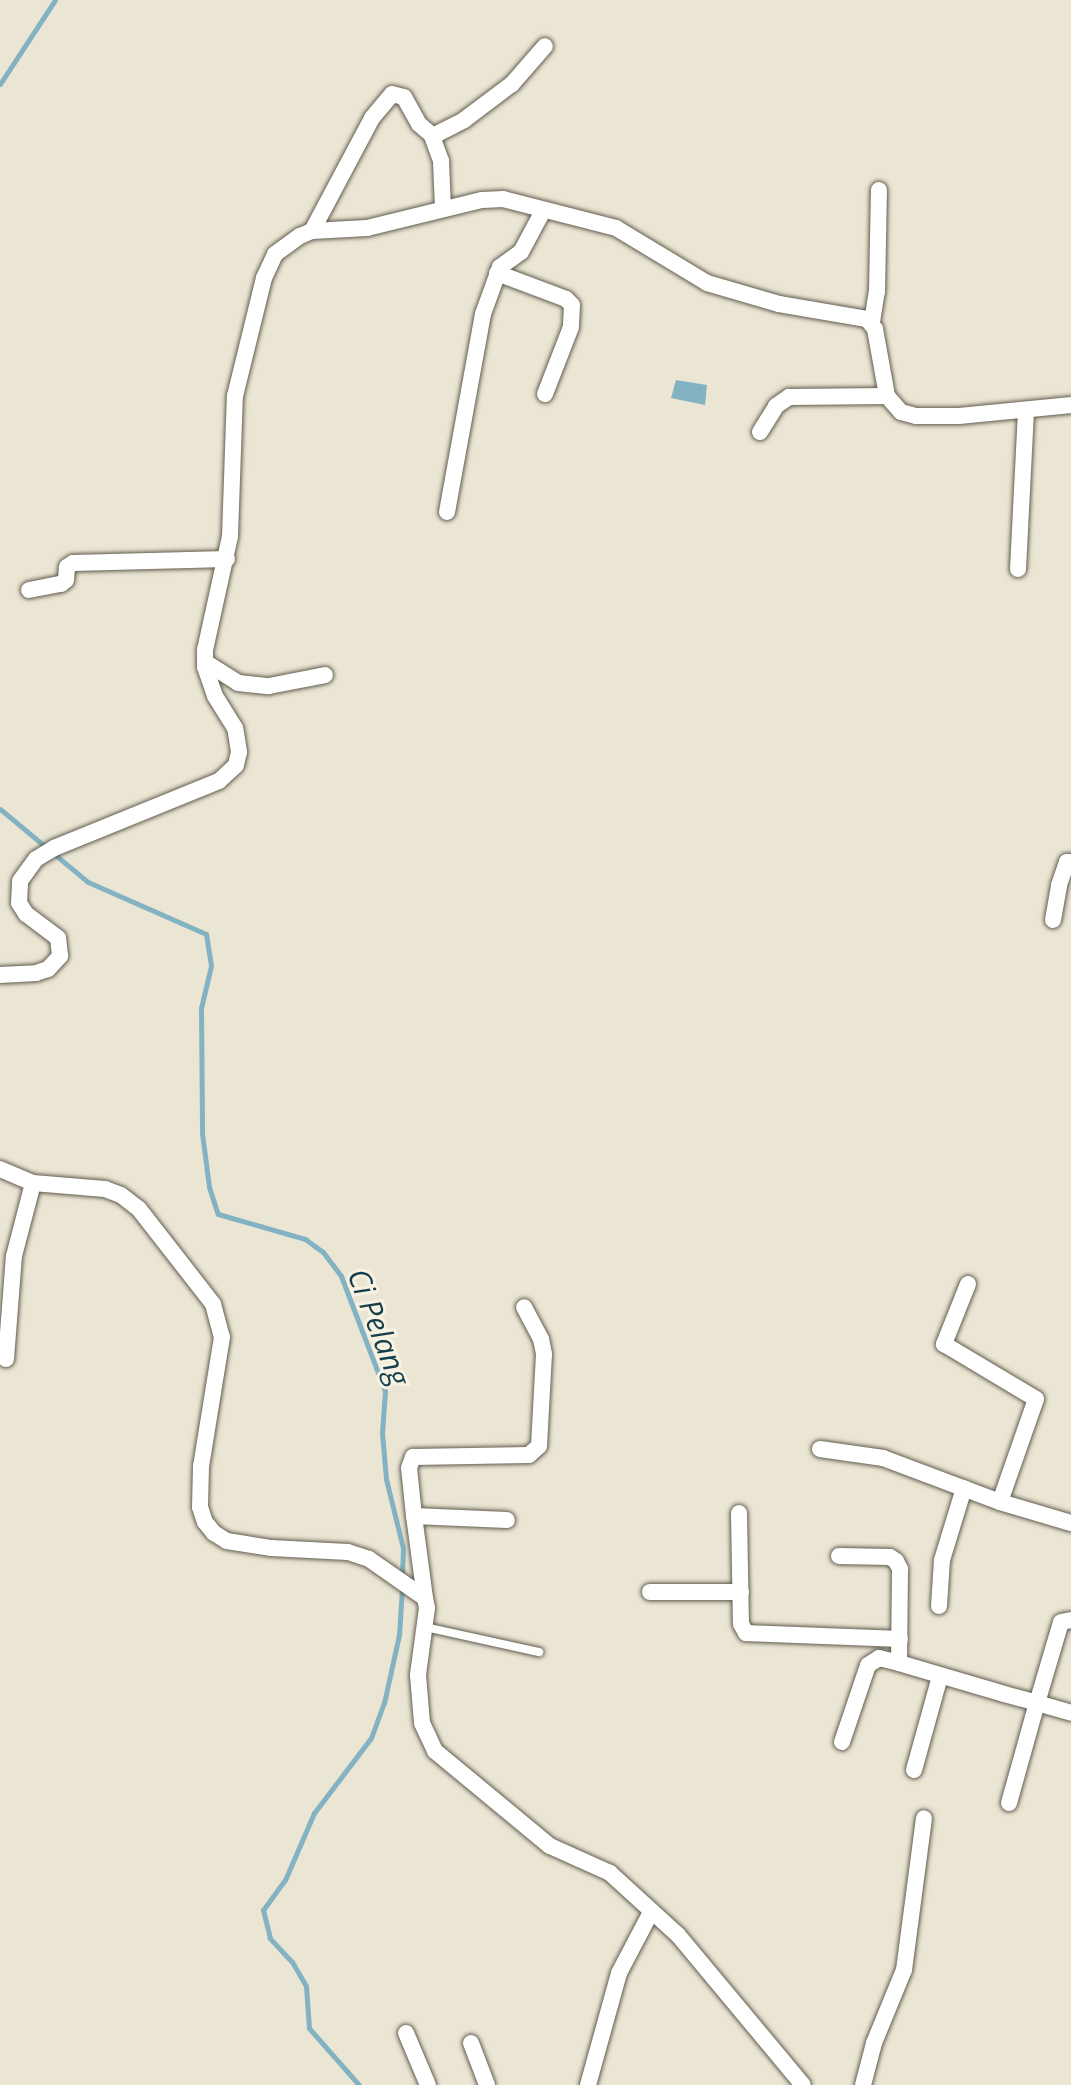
<!DOCTYPE html>
<html>
<head>
<meta charset="utf-8">
<style>
	body { margin:0 }
	#map { position:relative; width:1071px; height:2085px; overflow:hidden; background:#ebe5d4; font-family:"Open Sans",sans-serif }
	div>[style] { position:absolute }
	.water>* { inset:0; background:#83b2c3 }
	.stream>* { height:5px; margin:-2.5px; padding:0 2.5px; transform-origin:2.5px; border-radius:2.5px; background:#83b2c3 }
	.roads { filter:drop-shadow(0 0 2px #615d4e) drop-shadow(0 0 2px #615d4e) }
	.service>* { height:8px; margin:-4px; padding:0 4px; transform-origin:4px; border-radius:4px; background:#fff }
	.minor>* { height:16px; margin:-8px; padding:0 8px; transform-origin:8px; border-radius:8px; background:#fff }
	span { translate:-50% -50%; white-space:nowrap; text-align:center; line-height:1.15; -webkit-text-stroke:6px #f8f2e2; paint-order:stroke }
	.water-label { font-size:30px; color:#153f4c; font-style:italic }
</style>
</head>
<body>
<div id="map">
	<div class="water">
		<i style="clip-path:polygon(676px 380px,707px 385px,705px 405px,671px 398px)"></i>
	</div>
	<div class="stream">
		<i style="left:0;top:84px;width:100px;rotate:-56.8deg"></i>
		<i style="left:0;top:809px;width:114px;rotate:39.7deg"></i>
		<i style="left:88px;top:882px;width:129px;rotate:23.8deg"></i>
		<i style="left:206px;top:934px;width:32px;rotate:81deg"></i>
		<i style="left:211px;top:966px;width:43px;rotate:103.4deg"></i>
		<i style="left:201px;top:1008px;width:125px;rotate:89.5deg"></i>
		<i style="left:202px;top:1133px;width:54px;rotate:82.6deg"></i>
		<i style="left:209px;top:1187px;width:28px;rotate:72deg"></i>
		<i style="left:218px;top:1214px;width:91px;rotate:16deg"></i>
		<i style="left:305px;top:1239px;width:22px;rotate:36deg"></i>
		<i style="left:323px;top:1252px;width:30px;rotate:53deg"></i>
		<i style="left:341px;top:1276px;width:123px;rotate:69.1deg"></i>
		<i style="left:385px;top:1391px;width:42px;rotate:94.1deg"></i>
		<i style="left:382px;top:1433px;width:46px;rotate:85deg"></i>
		<i style="left:386px;top:1479px;width:71px;rotate:76.2deg"></i>
		<i style="left:403px;top:1548px;width:29px;rotate:92deg"></i>
		<i style="left:359px;top:2085px;width:76px;rotate:-131.3deg"></i>
		<i style="left:309px;top:2028px;width:42px;rotate:-94.1deg"></i>
		<i style="left:306px;top:1986px;width:28px;rotate:-120deg"></i>
		<i style="left:292px;top:1962px;width:33px;rotate:-133deg"></i>
		<i style="left:270px;top:1938px;width:29px;rotate:-104deg"></i>
		<i style="left:263px;top:1910px;width:37px;rotate:-54deg"></i>
		<i style="left:285px;top:1880px;width:73px;rotate:-66.6deg"></i>
		<i style="left:314px;top:1813px;width:94px;rotate:-52.8deg"></i>
		<i style="left:371px;top:1738px;width:37px;rotate:-70deg"></i>
		<i style="left:384px;top:1703px;width:70px;rotate:-77.6deg"></i>
		<i style="left:399px;top:1635px;width:48px;rotate:-86.4deg"></i>
	</div>
	<div class="roads">
		<div class="service">
			<i style="left:425px;top:1627px;width:117px;rotate:12.4deg"></i>
		</div>
		<div class="minor">
			<i style="left:432px;top:136px;width:27px;rotate:70deg"></i>
			<i style="left:441px;top:161px;width:47px;rotate:87.6deg"></i>
			<i style="left:312px;top:231px;width:128px;rotate:-62deg"></i>
			<i style="left:372px;top:118px;width:31px;rotate:-50deg"></i>
			<i style="left:392px;top:94px;width:12px;rotate:14deg"></i>
			<i style="left:404px;top:97px;width:31px;rotate:61deg"></i>
			<i style="left:419px;top:124px;width:18px;rotate:41deg"></i>
			<i style="left:433px;top:136px;width:35px;rotate:-27deg"></i>
			<i style="left:464px;top:120px;width:60px;rotate:-36.9deg"></i>
			<i style="left:512px;top:84px;width:50px;rotate:-49deg"></i>
			<i style="left:497px;top:273px;width:74px;rotate:20.6deg"></i>
			<i style="left:566px;top:299px;width:8px;rotate:45deg"></i>
			<i style="left:572px;top:305px;width:22px;rotate:93deg"></i>
			<i style="left:571px;top:327px;width:72px;rotate:111.2deg"></i>
			<i style="left:872px;top:322px;width:30px;rotate:-81deg"></i>
			<i style="left:877px;top:292px;width:102px;rotate:-88.9deg"></i>
			<i style="left:760px;top:432px;width:31px;rotate:-58deg"></i>
			<i style="left:776px;top:406px;width:16px;rotate:-35deg"></i>
			<i style="left:789px;top:397px;width:98px;rotate:-0.6deg"></i>
			<i style="left:447px;top:512px;width:201px;rotate:-79.7deg"></i>
			<i style="left:483px;top:314px;width:50px;rotate:-70.1deg"></i>
			<i style="left:500px;top:267px;width:26px;rotate:-36deg"></i>
			<i style="left:521px;top:252px;width:47px;rotate:-61.8deg"></i>
			<i style="left:1018px;top:569px;width:159px;rotate:-87.1deg"></i>
			<i style="left:29px;top:590px;width:33px;rotate:-11deg"></i>
			<i style="left:61px;top:584px;width:6px;rotate:-39deg"></i>
			<i style="left:66px;top:580px;width:13px;rotate:-86deg"></i>
			<i style="left:67px;top:567px;width:7px;rotate:-34deg"></i>
			<i style="left:73px;top:563px;width:154px;rotate:-1.5deg"></i>
			<i style="left:205px;top:662px;width:39px;rotate:32deg"></i>
			<i style="left:238px;top:683px;width:31px;rotate:6deg"></i>
			<i style="left:269px;top:686px;width:57px;rotate:-11.1deg"></i>
			<i style="left:1053px;top:920px;width:36px;rotate:-80deg"></i>
			<i style="left:1059px;top:885px;width:24px;rotate:-71deg"></i>
			<i style="left:1067px;top:862px;width:4px"></i>
			<i style="left:0;top:975px;width:36px;rotate:-3deg"></i>
			<i style="left:36px;top:973px;width:13px;rotate:-18deg"></i>
			<i style="left:48px;top:969px;width:18px;rotate:-47deg"></i>
			<i style="left:60px;top:956px;width:18px;rotate:-96deg"></i>
			<i style="left:58px;top:938px;width:40px;rotate:-143deg"></i>
			<i style="left:26px;top:914px;width:13px;rotate:-122deg"></i>
			<i style="left:19px;top:903px;width:22px;rotate:-87deg"></i>
			<i style="left:20px;top:881px;width:27px;rotate:-54deg"></i>
			<i style="left:36px;top:859px;width:21px;rotate:-31deg"></i>
			<i style="left:54px;top:848px;width:178px;rotate:-22.1deg"></i>
			<i style="left:219px;top:781px;width:23px;rotate:-43deg"></i>
			<i style="left:236px;top:765px;width:13px;rotate:-77deg"></i>
			<i style="left:239px;top:752px;width:24px;rotate:-99deg"></i>
			<i style="left:235px;top:728px;width:38px;rotate:-122deg"></i>
			<i style="left:215px;top:696px;width:31px;rotate:-109deg"></i>
			<i style="left:205px;top:667px;width:17px;rotate:-90deg"></i>
			<i style="left:205px;top:650px;width:117px;rotate:-77.6deg"></i>
			<i style="left:230px;top:536px;width:140px;rotate:-88deg"></i>
			<i style="left:235px;top:396px;width:122px;rotate:-76.2deg"></i>
			<i style="left:264px;top:278px;width:26px;rotate:-65deg"></i>
			<i style="left:275px;top:254px;width:31px;rotate:-36deg"></i>
			<i style="left:300px;top:236px;width:13px;rotate:-23deg"></i>
			<i style="left:312px;top:231px;width:55px;rotate:-3.1deg"></i>
			<i style="left:367px;top:228px;width:118px;rotate:-13.7deg"></i>
			<i style="left:482px;top:200px;width:21px;rotate:-3deg"></i>
			<i style="left:503px;top:199px;width:117px;rotate:14.4deg"></i>
			<i style="left:616px;top:228px;width:106px;rotate:31.1deg"></i>
			<i style="left:707px;top:283px;width:75px;rotate:16.3deg"></i>
			<i style="left:779px;top:304px;width:89px;rotate:9.7deg"></i>
			<i style="left:867px;top:319px;width:13px;rotate:51deg"></i>
			<i style="left:875px;top:329px;width:68px;rotate:79.8deg"></i>
			<i style="left:887px;top:396px;width:21px;rotate:49deg"></i>
			<i style="left:901px;top:412px;width:16px;rotate:15deg"></i>
			<i style="left:916px;top:416px;width:43px"></i>
			<i style="left:959px;top:416px;width:113px;rotate:-5.6deg"></i>
			<i style="left:0;top:1169px;width:36px;rotate:23deg"></i>
			<i style="left:33px;top:1183px;width:72px;rotate:4.8deg"></i>
			<i style="left:105px;top:1189px;width:17px;rotate:21deg"></i>
			<i style="left:121px;top:1195px;width:23px;rotate:38deg"></i>
			<i style="left:139px;top:1209px;width:120px;rotate:52.1deg"></i>
			<i style="left:213px;top:1304px;width:34px;rotate:75deg"></i>
			<i style="left:222px;top:1337px;width:131px;rotate:99.2deg"></i>
			<i style="left:201px;top:1466px;width:41px;rotate:91.4deg"></i>
			<i style="left:200px;top:1507px;width:16px;rotate:72deg"></i>
			<i style="left:205px;top:1522px;width:14px;rotate:51deg"></i>
			<i style="left:214px;top:1533px;width:15px;rotate:32deg"></i>
			<i style="left:227px;top:1541px;width:45px;rotate:9deg"></i>
			<i style="left:271px;top:1548px;width:77px;rotate:3deg"></i>
			<i style="left:348px;top:1552px;width:22px;rotate:18deg"></i>
			<i style="left:369px;top:1559px;width:68px;rotate:34.9deg"></i>
			<i style="left:425px;top:1598px;width:10px;rotate:79deg"></i>
			<i style="left:427px;top:1608px;width:68px;rotate:97.7deg"></i>
			<i style="left:418px;top:1675px;width:48px;rotate:85.2deg"></i>
			<i style="left:422px;top:1723px;width:31px;rotate:65deg"></i>
			<i style="left:435px;top:1751px;width:149px;rotate:39.6deg"></i>
			<i style="left:550px;top:1846px;width:66px;rotate:24.2deg"></i>
			<i style="left:610px;top:1873px;width:92px;rotate:42.4deg"></i>
			<i style="left:678px;top:1935px;width:195px;rotate:50.2deg"></i>
			<i style="left:968px;top:1284px;width:65px;rotate:111.8deg"></i>
			<i style="left:944px;top:1344px;width:107px;rotate:30.9deg"></i>
			<i style="left:1036px;top:1399px;width:109px;rotate:109.3deg"></i>
			<i style="left:6px;top:1359px;width:103px;rotate:-85.6deg"></i>
			<i style="left:14px;top:1256px;width:75px;rotate:-75.4deg"></i>
			<i style="left:820px;top:1449px;width:64px;rotate:8.1deg"></i>
			<i style="left:883px;top:1458px;width:125px;rotate:20.6deg"></i>
			<i style="left:1000px;top:1502px;width:74px;rotate:16.5deg"></i>
			<i style="left:739px;top:1513px;width:111px;rotate:89deg"></i>
			<i style="left:741px;top:1624px;width:10px;rotate:61deg"></i>
			<i style="left:746px;top:1633px;width:154px;rotate:2.2deg"></i>
			<i style="left:414px;top:1516px;width:48px;rotate:-95.9deg"></i>
			<i style="left:409px;top:1468px;width:12px;rotate:-70deg"></i>
			<i style="left:413px;top:1457px;width:116px;rotate:-1deg"></i>
			<i style="left:529px;top:1455px;width:13px;rotate:-42deg"></i>
			<i style="left:539px;top:1446px;width:92px;rotate:-86.9deg"></i>
			<i style="left:544px;top:1354px;width:15px;rotate:-101deg"></i>
			<i style="left:541px;top:1339px;width:36px;rotate:-118deg"></i>
			<i style="left:839px;top:1556px;width:51px;rotate:1.1deg"></i>
			<i style="left:890px;top:1557px;width:7px;rotate:34deg"></i>
			<i style="left:896px;top:1561px;width:9px;rotate:63deg"></i>
			<i style="left:900px;top:1569px;width:94px;rotate:90.6deg"></i>
			<i style="left:899px;top:1663px;width:109px;rotate:16.4deg"></i>
			<i style="left:1004px;top:1694px;width:34px;rotate:15deg"></i>
			<i style="left:1037px;top:1703px;width:84px;rotate:-73.5deg"></i>
			<i style="left:1061px;top:1622px;width:10px;rotate:-11deg"></i>
			<i style="left:650px;top:1592px;width:91px"></i>
			<i style="left:425px;top:1598px;width:83px;rotate:-97.6deg"></i>
			<i style="left:414px;top:1516px;width:93px;rotate:2.5deg"></i>
			<i style="left:939px;top:1606px;width:46px;rotate:-86.3deg"></i>
			<i style="left:942px;top:1560px;width:75px;rotate:-73deg"></i>
			<i style="left:842px;top:1742px;width:81px;rotate:-71.3deg"></i>
			<i style="left:868px;top:1665px;width:13px;rotate:-32deg"></i>
			<i style="left:879px;top:1658px;width:21px;rotate:14deg"></i>
			<i style="left:914px;top:1770px;width:98px;rotate:-74.5deg"></i>
			<i style="left:1009px;top:1803px;width:104px;rotate:-74.4deg"></i>
			<i style="left:1037px;top:1703px;width:35px;rotate:16deg"></i>
			<i style="left:406px;top:2033px;width:56px;rotate:67.1deg"></i>
			<i style="left:471px;top:2043px;width:45px;rotate:69.1deg"></i>
			<i style="left:588px;top:2085px;width:116px;rotate:-74.5deg"></i>
			<i style="left:619px;top:1973px;width:69px;rotate:-62.3deg"></i>
			<i style="left:863px;top:2085px;width:43px;rotate:-75.3deg"></i>
			<i style="left:874px;top:2043px;width:79px;rotate:-67.7deg"></i>
			<i style="left:904px;top:1970px;width:153px;rotate:-82.5deg"></i>
		</div>
	</div>
	<div class="water-label">
		<span style="left:379px;top:1327px;rotate:69deg">Ci Pelang</span>
	</div>
</div>
</body>
</html>
